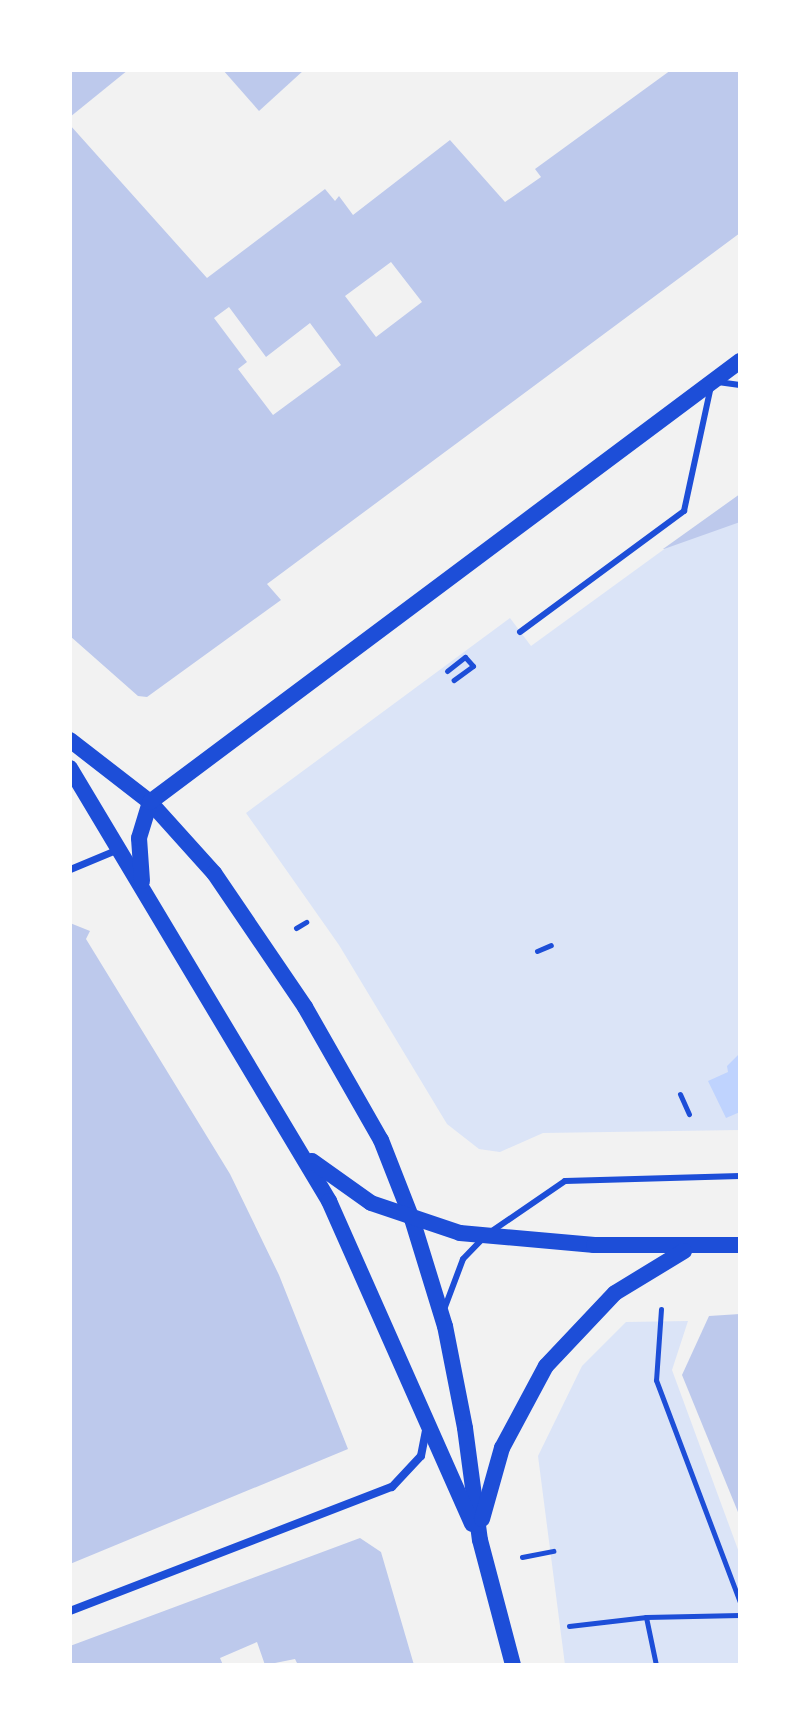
<!DOCTYPE html>
<html>
<head>
<meta charset="utf-8">
<style>
	body { margin:0 }
	#map { position:relative; width:810px; height:1735px; overflow:hidden; background:#f2f2f2; font-family:"Public Sans",sans-serif }
	div>[style] { position:absolute }
	.green>* { inset:0; background:#dbe4f7 }
	.water>* { inset:0; background:#bfd3fe }
	.building>* { inset:0; background:#bdc9ec }
	.path>* { height:5px; margin:-2.5px; padding:0 2.5px; transform-origin:2.5px; border-radius:2.5px; background:#1d4ed8 }
	.service>* { height:6px; margin:-3px; padding:0 3px; transform-origin:3px; border-radius:3px; background:#1d4ed8 }
	.pedestrian>* { height:7px; margin:-3.5px; padding:0 3.5px; transform-origin:3.5px; border-radius:3.5px; background:#1d4ed8 }
	.minor>* { height:8px; margin:-4px; padding:0 4px; transform-origin:4px; border-radius:4px; background:#1d4ed8 }
	.secondary>* { height:16px; margin:-8px; padding:0 8px; transform-origin:8px; border-radius:8px; background:#1d4ed8 }
	span { translate:-50% -50%; white-space:nowrap; text-align:center; line-height:1.15; -webkit-text-stroke:8px #fff; paint-order:stroke }
	.frame { position:absolute; inset:0; border:72px solid #fff; pointer-events:none }
</style>
</head>
<body>
<div id="map">
	<div class="green">
		<i style="clip-path:polygon(740px 494px,740px 1130px,543px 1133px,500px 1152px,479px 1149px,447px 1124px,339px 945px,246px 813px,510px 618px,531px 646px)"></i>
		<i style="clip-path:polygon(688px 1321px,672px 1370px,740px 1555px,740px 1665px,565px 1665px,538px 1456px,582px 1366px,626px 1322px)"></i>
	</div>
	<div class="water">
		<i style="clip-path:polygon(740px 1053px,740px 1112px,726px 1118px,708px 1081px,728px 1072px,727px 1066px)"></i>
	</div>
	<div class="building">
		<i style="clip-path:polygon(70px 70px,128px 70px,70px 117px)"></i>
		<i style="clip-path:polygon(223px 70px,304px 70px,259px 111px)"></i>
		<i style="clip-path:polygon(evenodd,671px 70px,740px 70px,740px 233px,267px 584px,281px 600px,147px 697px,138px 696px,70px 636px,70px 125px,207px 278px,325px 189px,335px 201px,339px 196px,353px 215px,450px 140px,505px 202px,541px 177px,535px 169px,671px 70px,391px 262px,422px 302px,376px 337px,345px 296px,391px 262px,671px 70px,229px 307px,266px 357px,310px 323px,341px 365px,273px 415px,238px 369px,247px 362px,214px 318px,229px 307px)"></i>
		<i style="clip-path:polygon(740px 494px,740px 522px,664px 549px,663px 549px)"></i>
		<i style="clip-path:polygon(70px 923px,90px 931px,86px 939px,230px 1174px,279px 1275px,348px 1449px,70px 1564px)"></i>
		<i style="clip-path:polygon(740px 1314px,740px 1517px,682px 1375px,709px 1316px)"></i>
		<i style="clip-path:polygon(360px 1538px,381px 1552px,414px 1665px,298px 1665px,295px 1659px,265px 1665px,257px 1642px,220px 1658px,223px 1665px,70px 1665px,70px 1646px)"></i>
	</div>
	<div class="path">
		<i style="left:447px;top:671px;width:23px;rotate:-38deg"></i>
		<i style="left:465px;top:657px;width:12px;rotate:48deg"></i>
		<i style="left:473px;top:666px;width:24px;rotate:144deg"></i>
		<i style="left:296px;top:928px;width:12px;rotate:-31deg"></i>
		<i style="left:537px;top:951px;width:15px;rotate:-23deg"></i>
		<i style="left:680px;top:1094px;width:22px;rotate:66deg"></i>
		<i style="left:661px;top:1309px;width:71px;rotate:94deg"></i>
		<i style="left:656px;top:1380px;width:237px;rotate:69.3deg"></i>
		<i style="left:522px;top:1557px;width:32px;rotate:-11deg"></i>
		<i style="left:569px;top:1626px;width:78px;rotate:-6.7deg"></i>
		<i style="left:656px;top:1665px;width:49px;rotate:-101.8deg"></i>
		<i style="left:646px;top:1617px;width:94px;rotate:-1.2deg"></i>
	</div>
	<div class="service">
		<i style="left:718px;top:382px;width:22px;rotate:8deg"></i>
		<i style="left:520px;top:632px;width:204px;rotate:-36.4deg"></i>
		<i style="left:684px;top:511px;width:128px;rotate:-77.8deg"></i>
		<i style="left:492px;top:1231px;width:88px;rotate:-34.4deg"></i>
		<i style="left:565px;top:1181px;width:175px;rotate:-1.6deg"></i>
		<i style="left:445px;top:1307px;width:51px;rotate:-69.4deg"></i>
		<i style="left:463px;top:1259px;width:29px;rotate:-46deg"></i>
	</div>
	<div class="pedestrian">
		<i style="left:70px;top:869px;width:52px;rotate:-22.6deg"></i>
	</div>
	<div class="minor">
		<i style="left:70px;top:1611px;width:345px;rotate:-21.1deg"></i>
		<i style="left:392px;top:1487px;width:42px;rotate:-46.9deg"></i>
		<i style="left:421px;top:1456px;width:25px;rotate:-79deg"></i>
	</div>
	<div class="secondary">
		<i style="left:70px;top:740px;width:101px;rotate:37.8deg"></i>
		<i style="left:150px;top:802px;width:96px;rotate:48deg"></i>
		<i style="left:214px;top:873px;width:162px;rotate:55.8deg"></i>
		<i style="left:305px;top:1007px;width:153px;rotate:60.3deg"></i>
		<i style="left:381px;top:1140px;width:85px;rotate:68.6deg"></i>
		<i style="left:412px;top:1219px;width:112px;rotate:72.9deg"></i>
		<i style="left:445px;top:1326px;width:104px;rotate:78.9deg"></i>
		<i style="left:465px;top:1428px;width:113px;rotate:82.4deg"></i>
		<i style="left:480px;top:1540px;width:129px;rotate:75.2deg"></i>
		<i style="left:70px;top:768px;width:505px;rotate:59.11deg"></i>
		<i style="left:329px;top:1201px;width:353px;rotate:66.1deg"></i>
		<i style="left:142px;top:881px;width:43px;rotate:-94deg"></i>
		<i style="left:139px;top:838px;width:38px;rotate:-73deg"></i>
		<i style="left:150px;top:802px;width:737px;rotate:-36.78deg"></i>
		<i style="left:312px;top:1161px;width:72px;rotate:35.4deg"></i>
		<i style="left:371px;top:1203px;width:94px;rotate:18.6deg"></i>
		<i style="left:460px;top:1233px;width:135px;rotate:5.1deg"></i>
		<i style="left:594px;top:1245px;width:146px"></i>
		<i style="left:482px;top:1519px;width:74px;rotate:-74.3deg"></i>
		<i style="left:502px;top:1448px;width:93px;rotate:-61.8deg"></i>
		<i style="left:546px;top:1366px;width:100px;rotate:-46.6deg"></i>
		<i style="left:615px;top:1293px;width:81px;rotate:-31.3deg"></i>
	</div>
	<div class="frame"></div>
</div>
</body>
</html>
